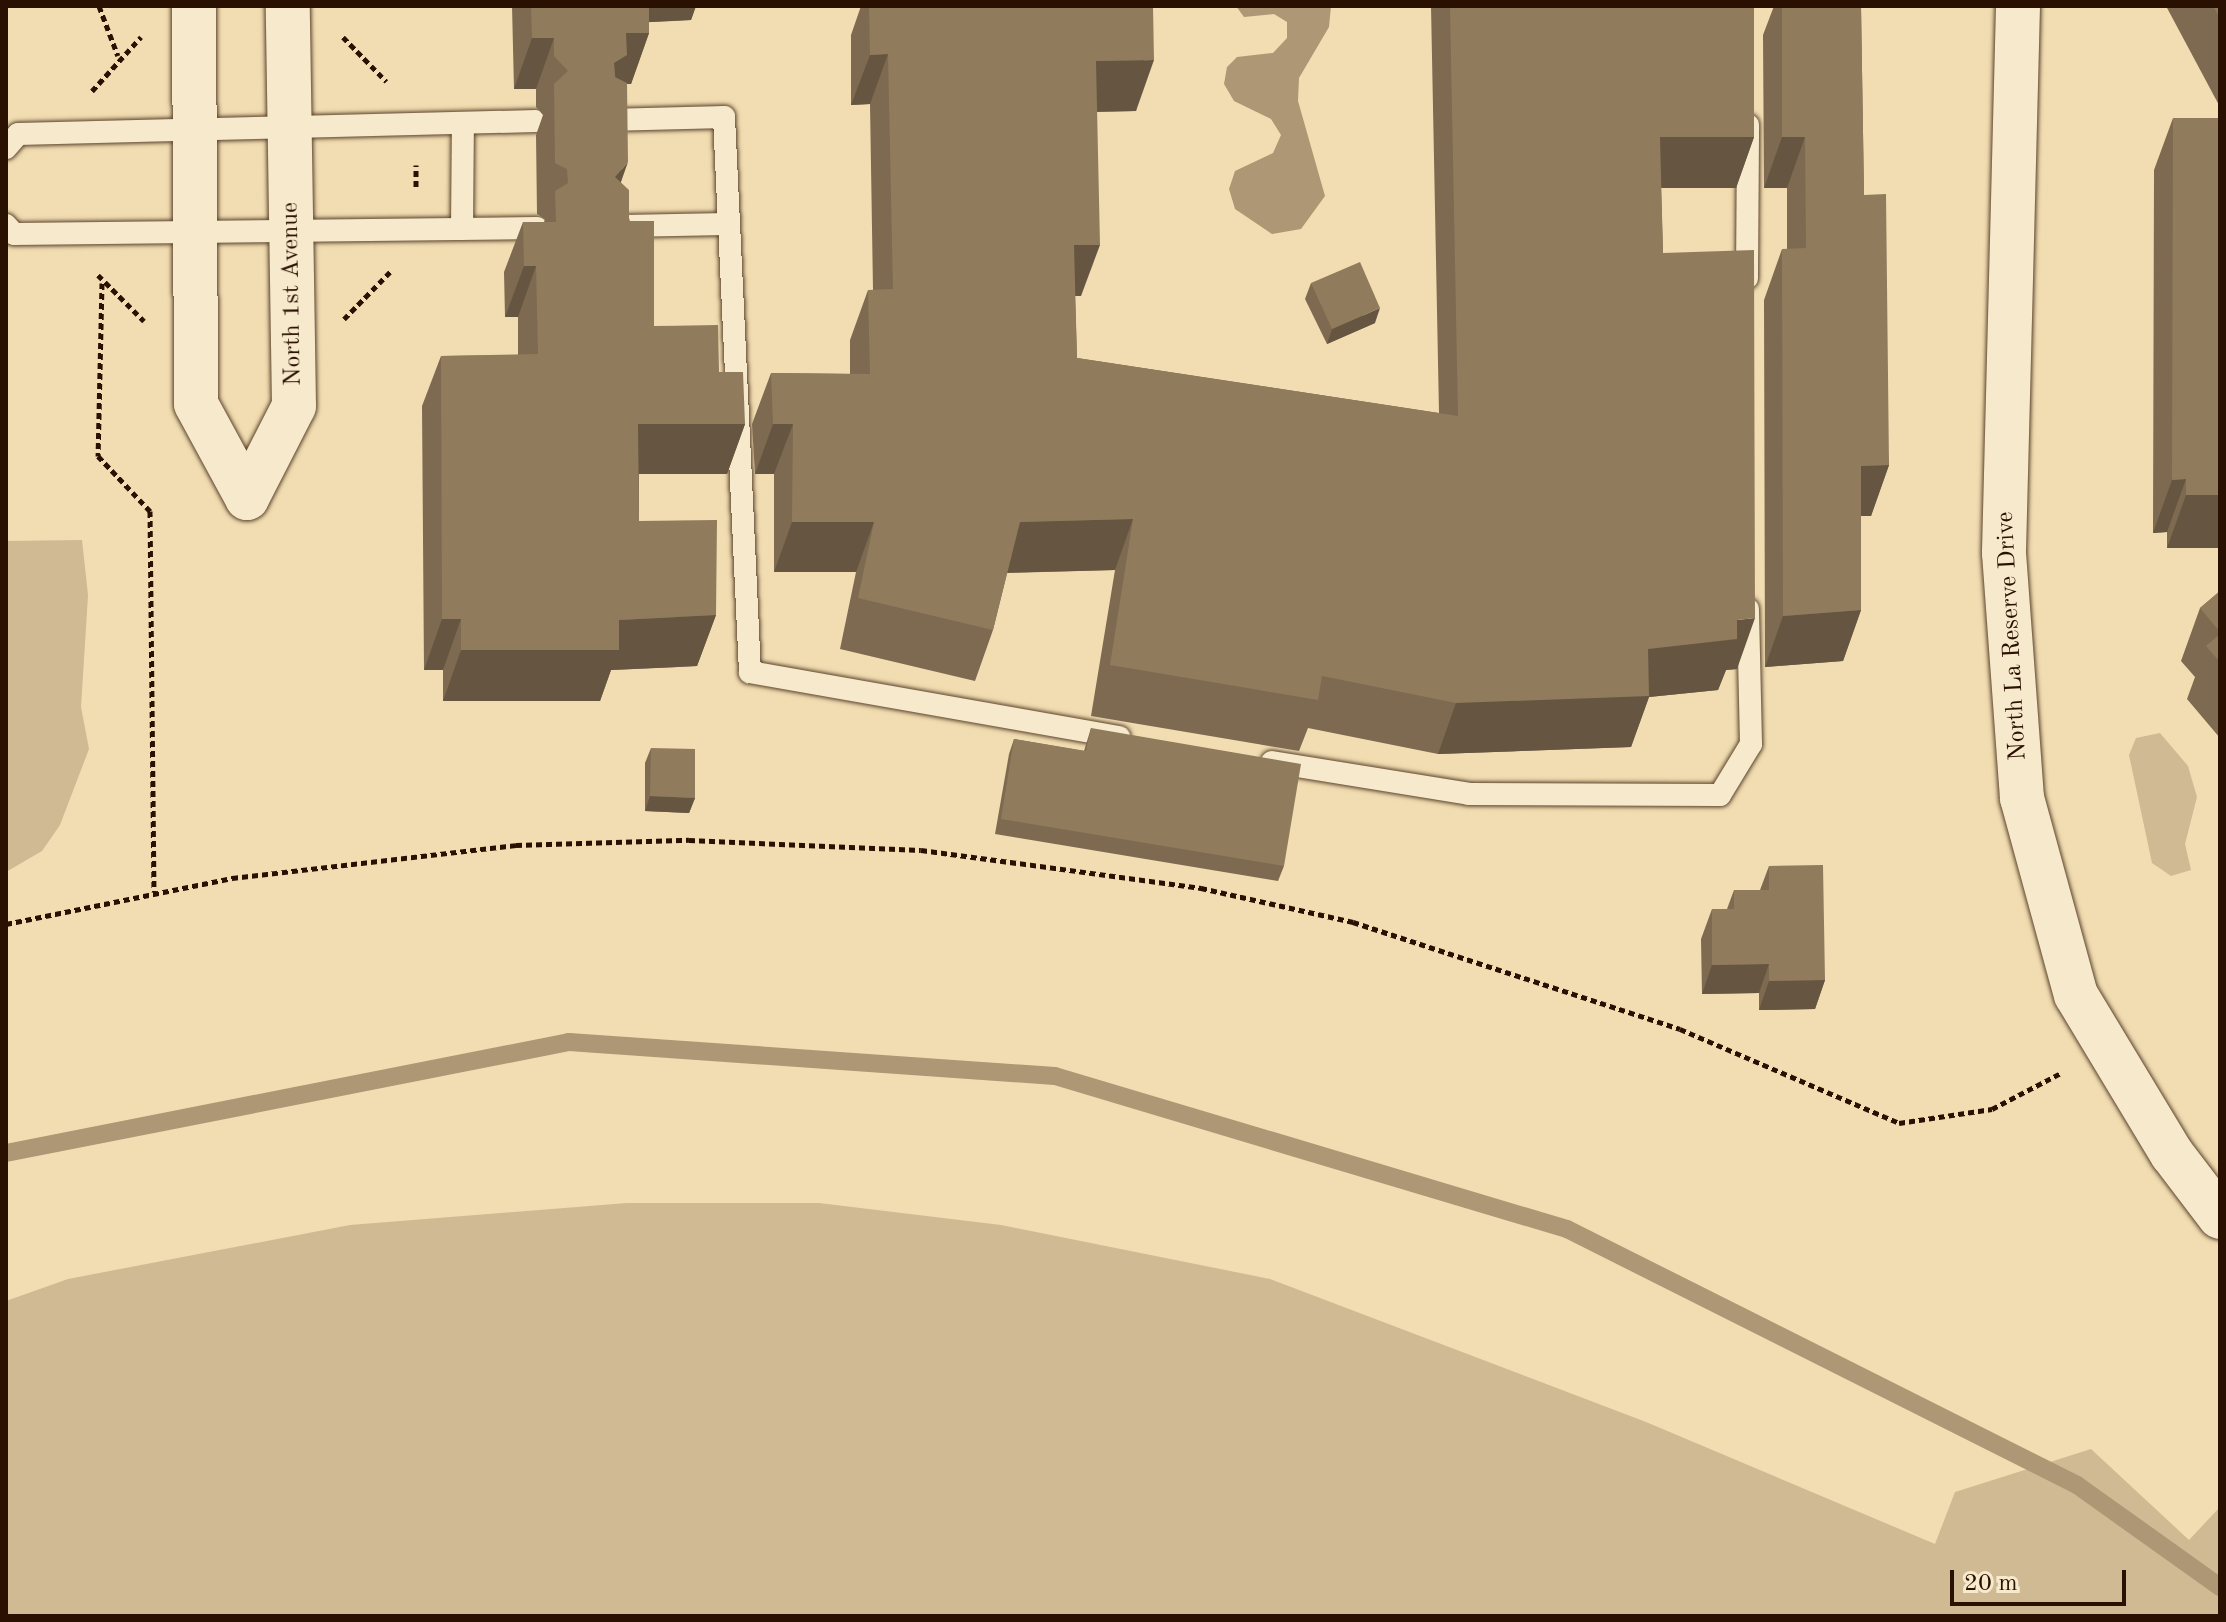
<!DOCTYPE html>
<html>
<head>
<meta charset="utf-8">
<style>
	body { margin:0 }
	#map { position:relative; width:2226px; height:1622px; overflow:hidden; background:#f1ddb1; font-family:"Old Standard TT",serif }
	div>[style] { position:absolute }
	.green>* { inset:0; background:#cfba93 }
	.water>* { inset:0; background:#ad9775 }
	.stream>* { height:18px; margin:-9px; padding:0 9px; transform-origin:9px; border-radius:9px; background:#ad9775 }
	.path>* { height:5px; margin-top:-2.5px; transform-origin:0; background:repeating-linear-gradient(90deg,#2a1001 0 6px,transparent 0 10px) }
	.roads { filter:drop-shadow(0 0 2px #5c432d) drop-shadow(0 0 2px #5c432d) }
	.service>* { height:22px; margin:-11px; padding:0 11px; transform-origin:11px; border-radius:11px; background:#f6e9cc }
	.minor>* { height:44px; margin:-22px; padding:0 22px; transform-origin:22px; border-radius:22px; background:#f6e9cc }
	.tertiary>* { height:44px; margin:-22px; padding:0 22px; transform-origin:22px; border-radius:22px; background:#f6e9cc }
	.wall>* { inset:0; background:#7d6a50 }
	.shaded-wall>* { inset:0; background:#665641 }
	.building>* { inset:0; background:#917b5d }
	span { translate:-50% -50%; white-space:nowrap; text-align:center; line-height:1.15; -webkit-text-stroke:8px #f6e9cc; paint-order:stroke }
	.street-label { font-size:24px; color:#2a1001 }
	.frame { position:absolute; inset:0; border:8px solid #2a1001; pointer-events:none }
	.scale { position:absolute; left:1950px; top:1570px; width:176px; height:36px; box-sizing:border-box; border:4px solid #2a1001; border-top:0; padding-left:10px; font-size:24px; line-height:28px; white-space:nowrap; color:#2a1001; -webkit-text-stroke:6px #f6e9cc; paint-order:stroke }
</style>
</head>
<body>
<div id="map">
	<div class="green">
		<i style="clip-path:polygon(82px 540px,88px 595px,81px 707px,89px 749px,60px 825px,42px 851px,6px 872px,6px 541px)"></i>
		<i style="clip-path:polygon(2160px 733px,2188px 766px,2197px 797px,2185px 844px,2191px 870px,2171px 876px,2152px 863px,2129px 755px,2136px 738px)"></i>
		<i style="clip-path:polygon(627px 1203px,819px 1203px,1001px 1225px,1270px 1279px,1646px 1422px,1935px 1544px,1955px 1492px,2091px 1449px,2189px 1540px,2220px 1507px,2220px 1616px,6px 1616px,6px 1301px,68px 1279px,350px 1225px)"></i>
	</div>
	<div class="water">
		<i style="clip-path:polygon(1236px 6px,1331px 6px,1329px 27px,1299px 78px,1298px 101px,1325px 196px,1301px 229px,1272px 234px,1235px 209px,1229px 189px,1235px 171px,1273px 153px,1281px 135px,1271px 119px,1234px 101px,1224px 84px,1227px 67px,1237px 57px,1273px 53px,1287px 38px,1287px 22px,1274px 14px,1244px 17px)"></i>
	</div>
	<div class="stream">
		<i style="left:6px;top:1153px;width:574px;rotate:-11.15deg"></i>
		<i style="left:569px;top:1042px;width:487px;rotate:4deg"></i>
		<i style="left:1055px;top:1076px;width:534px;rotate:16.64deg"></i>
		<i style="left:1567px;top:1229px;width:571px;rotate:26.65deg"></i>
		<i style="left:2077px;top:1485px;width:176px;rotate:35.5deg"></i>
	</div>
	<div class="path">
		<i style="left:99px;top:6px;width:53px;rotate:69.2deg"></i>
		<i style="left:343px;top:37px;width:62px;rotate:45.7deg"></i>
		<i style="left:92px;top:91px;width:73px;rotate:-47.8deg"></i>
		<i style="left:416px;top:187px;width:22px;rotate:-90deg"></i>
		<i style="left:98px;top:275px;width:65px;rotate:45deg"></i>
		<i style="left:102px;top:283px;width:173px;rotate:91.3deg"></i>
		<i style="left:98px;top:456px;width:76px;rotate:46.6deg"></i>
		<i style="left:150px;top:511px;width:381px;rotate:89.4deg"></i>
		<i style="left:344px;top:319px;width:66px;rotate:-45.6deg"></i>
		<i style="left:6px;top:924px;width:231px;rotate:-11.5deg"></i>
		<i style="left:232px;top:878px;width:286px;rotate:-6.6deg"></i>
		<i style="left:516px;top:845px;width:173px;rotate:-1.7deg"></i>
		<i style="left:689px;top:840px;width:232px;rotate:2.5deg"></i>
		<i style="left:921px;top:850px;width:283px;rotate:7.7deg"></i>
		<i style="left:1201px;top:888px;width:156px;rotate:12.6deg"></i>
		<i style="left:1353px;top:922px;width:344px;rotate:18.1deg"></i>
		<i style="left:1680px;top:1029px;width:238px;rotate:23.2deg"></i>
		<i style="left:1899px;top:1123px;width:94px;rotate:-8.6deg"></i>
		<i style="left:1992px;top:1109px;width:78px;rotate:-27.6deg"></i>
	</div>
	<div class="roads">
		<div class="service">
			<i style="left:608px;top:120px;width:116px;rotate:-1.5deg"></i>
			<i style="left:724px;top:117px;width:556px;rotate:87.32deg"></i>
			<i style="left:750px;top:672px;width:375px;rotate:10deg"></i>
			<i style="left:6px;top:148px;width:18px;rotate:-49deg"></i>
			<i style="left:18px;top:134px;width:518px;rotate:-1.44deg"></i>
			<i style="left:6px;top:225px;width:12px;rotate:48deg"></i>
			<i style="left:14px;top:234px;width:523px;rotate:-0.66deg"></i>
			<i style="left:624px;top:226px;width:103px;rotate:-1.1deg"></i>
			<i style="left:462px;top:229px;width:106px;rotate:-89.5deg"></i>
			<i style="left:1747px;top:278px;width:153px;rotate:-89.6deg"></i>
			<i style="left:1272px;top:762px;width:200px;rotate:9.2deg"></i>
			<i style="left:1469px;top:794px;width:251px;rotate:0.2deg"></i>
			<i style="left:1720px;top:795px;width:60px;rotate:-58.7deg"></i>
			<i style="left:1751px;top:744px;width:135px;rotate:-91.3deg"></i>
		</div>
		<div class="minor">
			<i style="left:194px;top:6px;width:398px;rotate:89.7deg"></i>
			<i style="left:196px;top:404px;width:107px;rotate:61.5deg"></i>
			<i style="left:247px;top:498px;width:103px;rotate:-62.9deg"></i>
			<i style="left:294px;top:406px;width:400px;rotate:-90.9deg"></i>
		</div>
		<div class="tertiary">
			<i style="left:2018px;top:6px;width:547px;rotate:91.47deg"></i>
			<i style="left:2004px;top:553px;width:246px;rotate:85.8deg"></i>
			<i style="left:2022px;top:798px;width:204px;rotate:74.7deg"></i>
			<i style="left:2076px;top:995px;width:186px;rotate:58.9deg"></i>
			<i style="left:2172px;top:1154px;width:79px;rotate:52.7deg"></i>
		</div>
	</div>
	<div class="wall">
		<i style="clip-path:polygon(512px 6px,696px 6px,691px 20px,649px 22px,649px 33px,631px 84px,627px 84px,621px 183px,654px 326px,719px 372px,745px 424px,727px 474px,639px 474px,639px 521px,716px 615px,697px 666px,611px 670px,600px 701px,443px 701px,443px 670px,424px 670px,422px 406px,441px 356px,518px 355px,518px 317px,505px 317px,504px 272px,523px 222px,544px 222px,545px 219px,537px 214px,536px 135px,543px 115px,536px 107px,536px 89px,514px 89px)"></i>
		<i style="clip-path:polygon(861px 6px,1153px 6px,1136px 111px,1097px 112px,1081px 296px,1075px 296px,1077px 358px,1439px 413px,1431px 6px,1754px 6px,1754px 137px,1736px 188px,1661px 188px,1663px 253px,1737px 669px,1726px 670px,1718px 690px,1649px 697px,1631px 747px,1438px 754px,1308px 728px,1299px 751px,1091px 716px,1115px 570px,1007px 573px,993px 630px,975px 681px,840px 649px,856px 572px,774px 572px,774px 474px,755px 474px,752px 424px,771px 373px,850px 374px,850px 340px,868px 290px,873px 290px,870px 104px,851px 105px,851px 35px)"></i>
		<i style="clip-path:polygon(1774px 6px,1861px 6px,1864px 195px,1889px 465px,1871px 516px,1861px 516px,1861px 610px,1843px 661px,1765px 667px,1764px 300px,1782px 249px,1787px 249px,1787px 188px,1764px 188px,1763px 35px)"></i>
		<i style="clip-path:polygon(2166px 6px,2220px 6px,2220px 107px)"></i>
		<i style="clip-path:polygon(2173px 118px,2220px 548px,2167px 548px,2167px 532px,2153px 533px,2154px 170px)"></i>
		<i style="clip-path:polygon(1311px 283px,1375px 323px,1327px 344px,1305px 299px)"></i>
		<i style="clip-path:polygon(2220px 591px,2220px 738px,2187px 699px,2195px 677px,2181px 661px,2200px 608px)"></i>
		<i style="clip-path:polygon(1091px 728px,1284px 866px,1278px 881px,995px 834px,1009px 754px,1014px 739px,1084px 751px)"></i>
		<i style="clip-path:polygon(651px 748px,695px 798px,689px 813px,645px 811px,645px 763px)"></i>
		<i style="clip-path:polygon(1769px 866px,1825px 980px,1815px 1009px,1759px 1010px,1759px 993px,1702px 994px,1701px 939px,1712px 909px,1727px 909px,1734px 890px,1760px 890px)"></i>
	</div>
	<div class="shaded-wall">
		<i style="clip-path:polygon(637px 6px,696px 6px,691px 20px,631px 23px)"></i>
		<i style="clip-path:polygon(626px 33px,649px 33px,631px 84px,616px 84px,614px 63px)"></i>
		<i style="clip-path:polygon(532px 38px,554px 38px,536px 89px,514px 89px)"></i>
		<i style="clip-path:polygon(888px 54px,870px 104px,851px 105px,870px 55px)"></i>
		<i style="clip-path:polygon(1154px 60px,1136px 111px,1078px 112px,1096px 61px)"></i>
		<i style="clip-path:polygon(1660px 137px,1754px 137px,1736px 188px,1641px 188px)"></i>
		<i style="clip-path:polygon(1782px 137px,1805px 137px,1787px 188px,1764px 188px)"></i>
		<i style="clip-path:polygon(628px 162px,610px 213px,615px 177px)"></i>
		<i style="clip-path:polygon(1074px 245px,1100px 245px,1081px 296px,1056px 296px)"></i>
		<i style="clip-path:polygon(524px 266px,536px 266px,518px 317px,505px 317px)"></i>
		<i style="clip-path:polygon(1380px 308px,1375px 323px,1327px 344px,1332px 329px)"></i>
		<i style="clip-path:polygon(638px 424px,745px 424px,727px 474px,620px 474px)"></i>
		<i style="clip-path:polygon(773px 424px,793px 424px,774px 474px,755px 474px)"></i>
		<i style="clip-path:polygon(1889px 465px,1871px 516px,1843px 516px,1861px 466px)"></i>
		<i style="clip-path:polygon(2186px 479px,2167px 532px,2153px 533px,2172px 480px)"></i>
		<i style="clip-path:polygon(2186px 495px,2220px 495px,2220px 548px,2167px 548px)"></i>
		<i style="clip-path:polygon(1133px 519px,1115px 570px,1001px 573px,1020px 522px)"></i>
		<i style="clip-path:polygon(792px 522px,874px 522px,856px 572px,774px 572px)"></i>
		<i style="clip-path:polygon(1861px 610px,1843px 661px,1765px 667px,1783px 616px)"></i>
		<i style="clip-path:polygon(716px 615px,697px 666px,611px 670px,600px 701px,443px 701px,461px 650px,619px 620px)"></i>
		<i style="clip-path:polygon(1755px 618px,1737px 669px,1726px 670px,1718px 690px,1649px 697px,1631px 747px,1438px 754px,1456px 703px,1648px 649px,1737px 620px)"></i>
		<i style="clip-path:polygon(442px 619px,461px 619px,443px 670px,424px 670px)"></i>
		<i style="clip-path:polygon(650px 796px,695px 798px,689px 813px,645px 811px)"></i>
		<i style="clip-path:polygon(1769px 964px,1759px 993px,1702px 994px,1712px 965px)"></i>
		<i style="clip-path:polygon(1825px 980px,1815px 1009px,1759px 1010px,1769px 981px)"></i>
	</div>
	<div class="building">
		<i style="clip-path:polygon(531px 6px,649px 6px,649px 33px,626px 33px,627px 55px,614px 63px,615px 77px,627px 83px,628px 162px,615px 177px,629px 190px,629px 221px,654px 221px,654px 326px,718px 325px,719px 372px,743px 372px,745px 424px,638px 424px,639px 521px,717px 520px,716px 615px,619px 620px,619px 650px,461px 650px,461px 619px,442px 619px,441px 356px,538px 354px,536px 266px,524px 266px,523px 222px,556px 222px,555px 191px,568px 183px,567px 169px,555px 163px,554px 84px,568px 71px,554px 56px,554px 38px,532px 38px)"></i>
		<i style="clip-path:polygon(869px 6px,1153px 6px,1154px 60px,1096px 61px,1100px 245px,1074px 245px,1077px 358px,1458px 416px,1450px 6px,1754px 6px,1754px 137px,1660px 137px,1663px 253px,1754px 250px,1755px 618px,1737px 620px,1737px 639px,1648px 649px,1649px 696px,1456px 703px,1322px 676px,1318px 700px,1110px 665px,1133px 519px,1020px 522px,993px 630px,858px 598px,874px 522px,792px 522px,793px 424px,773px 424px,771px 373px,870px 374px,868px 290px,893px 289px,888px 54px,870px 55px)"></i>
		<i style="clip-path:polygon(1782px 6px,1861px 6px,1864px 195px,1886px 194px,1889px 465px,1861px 466px,1861px 610px,1783px 616px,1782px 249px,1806px 248px,1805px 137px,1782px 137px)"></i>
		<i style="clip-path:polygon(2213px 6px,2220px 6px,2220px 18px)"></i>
		<i style="clip-path:polygon(2173px 118px,2220px 118px,2220px 495px,2186px 495px,2186px 479px,2172px 480px)"></i>
		<i style="clip-path:polygon(1360px 262px,1380px 308px,1332px 329px,1311px 283px)"></i>
		<i style="clip-path:polygon(2220px 591px,2220px 632px,2200px 608px)"></i>
		<i style="clip-path:polygon(2220px 634px,2220px 662px,2206px 646px)"></i>
		<i style="clip-path:polygon(1091px 728px,1301px 764px,1284px 866px,1001px 819px,1014px 739px,1086px 751px)"></i>
		<i style="clip-path:polygon(651px 748px,695px 749px,695px 798px,650px 796px)"></i>
		<i style="clip-path:polygon(1823px 865px,1825px 980px,1769px 981px,1769px 964px,1712px 965px,1712px 909px,1734px 909px,1734px 890px,1769px 890px,1769px 866px)"></i>
	</div>
	<div class="street-label">
		<span style="left:293px;top:294px;rotate:-91deg">North 1st Avenue</span>
		<span style="left:2013px;top:636px;rotate:-93deg">North La Reserve Drive</span>
	</div>
	<div class="frame"></div>
	<div class="scale">20 m</div>
</div>
</body>
</html>
